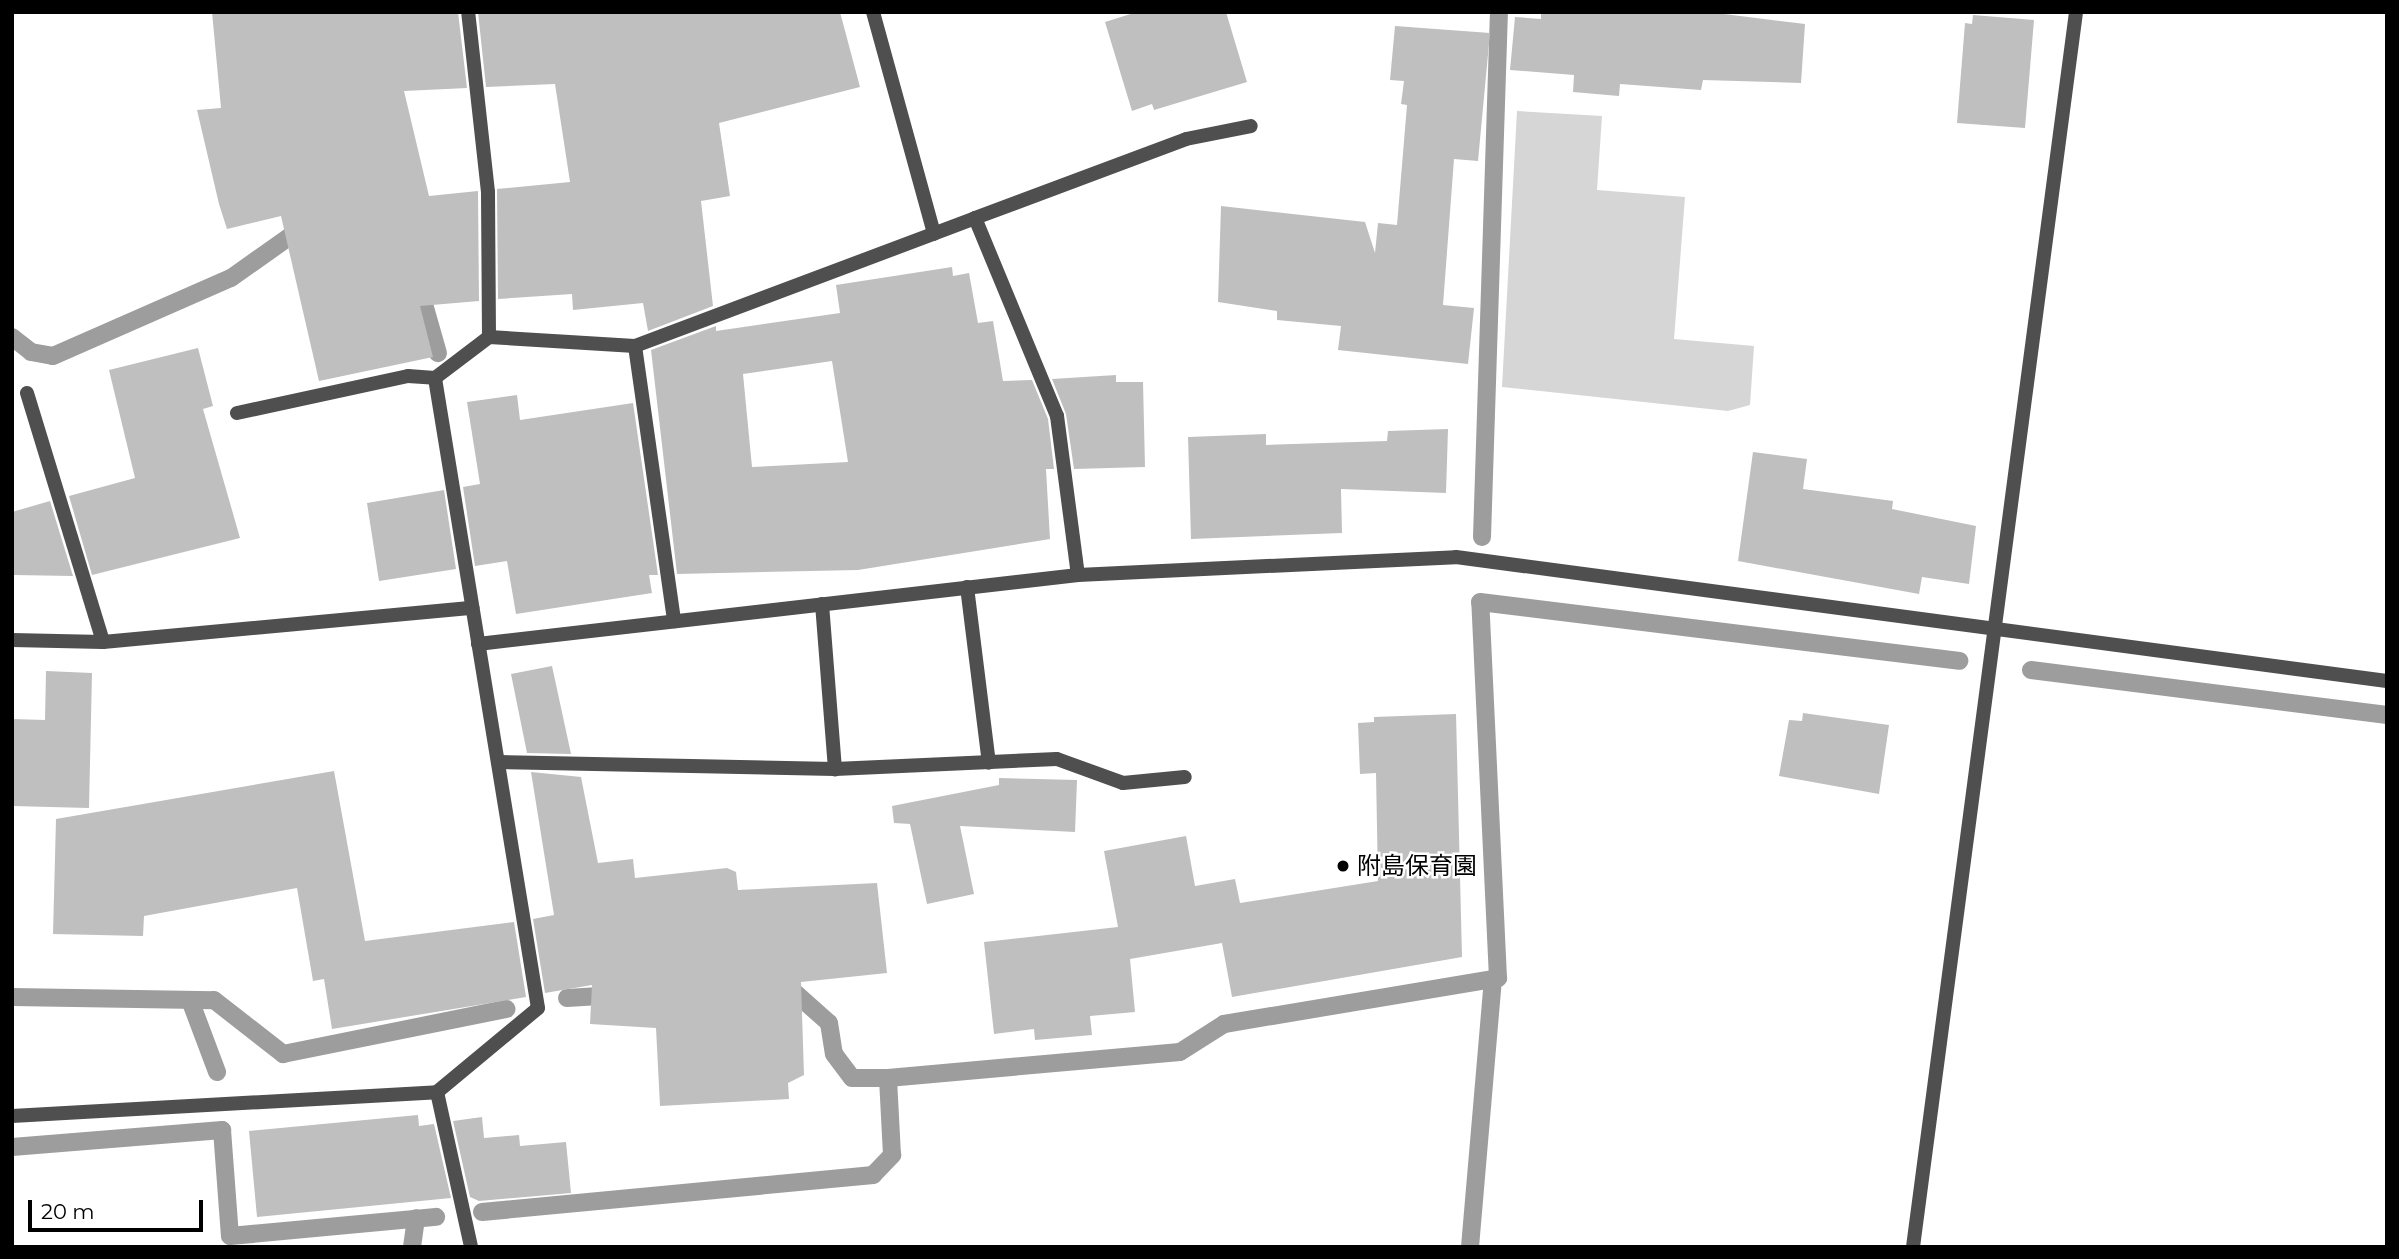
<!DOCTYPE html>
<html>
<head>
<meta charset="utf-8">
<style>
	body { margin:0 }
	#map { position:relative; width:2399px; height:1259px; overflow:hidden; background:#fff; font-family:Montserrat,"Noto Sans JP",sans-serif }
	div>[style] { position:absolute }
	.green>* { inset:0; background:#d6d6d6 }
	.stream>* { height:18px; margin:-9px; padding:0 9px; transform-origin:9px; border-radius:9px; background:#9d9d9d }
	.building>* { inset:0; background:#bfbfbf }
	.lane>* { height:14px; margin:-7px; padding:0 7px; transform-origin:7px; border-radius:7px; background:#4f4f4f }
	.street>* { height:14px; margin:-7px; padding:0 7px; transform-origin:7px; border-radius:7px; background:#4f4f4f }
	.dots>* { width:19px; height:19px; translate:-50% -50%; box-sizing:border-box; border:4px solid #fff; border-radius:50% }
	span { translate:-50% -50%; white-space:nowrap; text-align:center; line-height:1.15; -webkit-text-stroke:5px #fff; paint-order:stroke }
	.poi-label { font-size:24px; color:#000 }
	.left { translate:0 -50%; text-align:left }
	.frame { position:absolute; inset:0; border:14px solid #000; pointer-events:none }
	.scale { position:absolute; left:28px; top:1200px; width:175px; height:32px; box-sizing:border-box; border:4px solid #000; border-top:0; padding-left:9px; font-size:21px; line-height:24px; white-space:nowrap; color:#000; -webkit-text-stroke:5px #fff; paint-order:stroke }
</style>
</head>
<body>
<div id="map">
	<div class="green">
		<i style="clip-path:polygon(1517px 111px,1602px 116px,1597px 190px,1685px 197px,1674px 339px,1754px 346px,1750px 405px,1728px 411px,1502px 387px)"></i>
	</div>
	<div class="stream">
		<i style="left:418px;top:283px;width:73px;rotate:74.1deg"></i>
		<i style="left:12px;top:337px;width:24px;rotate:38deg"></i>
		<i style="left:31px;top:352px;width:22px;rotate:10deg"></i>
		<i style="left:53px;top:356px;width:194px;rotate:-23.7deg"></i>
		<i style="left:231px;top:278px;width:71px;rotate:-35.3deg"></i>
		<i style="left:289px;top:237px;width:18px;rotate:-13deg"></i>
		<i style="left:1482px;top:537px;width:525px;rotate:-88.15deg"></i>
		<i style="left:2031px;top:670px;width:359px;rotate:7.2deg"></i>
		<i style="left:780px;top:990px;width:13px;rotate:4deg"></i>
		<i style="left:793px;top:991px;width:48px;rotate:41.6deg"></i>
		<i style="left:829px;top:1023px;width:31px;rotate:81deg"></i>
		<i style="left:834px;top:1054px;width:30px;rotate:53deg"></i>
		<i style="left:852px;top:1078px;width:36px"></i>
		<i style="left:888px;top:1078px;width:293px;rotate:-5.1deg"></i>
		<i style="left:1180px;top:1052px;width:52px;rotate:-32.5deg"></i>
		<i style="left:1224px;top:1024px;width:278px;rotate:-9.5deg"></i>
		<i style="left:1498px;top:978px;width:376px;rotate:-92.7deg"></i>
		<i style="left:1480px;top:602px;width:483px;rotate:7deg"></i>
		<i style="left:12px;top:997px;width:202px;rotate:0.9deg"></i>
		<i style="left:214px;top:1000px;width:88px;rotate:38deg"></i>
		<i style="left:283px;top:1054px;width:228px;rotate:-11.4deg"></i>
		<i style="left:567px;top:998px;width:49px;rotate:-3.5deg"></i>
		<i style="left:190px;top:1000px;width:77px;rotate:69.4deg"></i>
		<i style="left:12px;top:1147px;width:211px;rotate:-4.6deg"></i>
		<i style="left:222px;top:1130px;width:106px;rotate:85.7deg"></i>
		<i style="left:230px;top:1236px;width:207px;rotate:-5.3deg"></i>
		<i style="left:482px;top:1212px;width:393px;rotate:-5.4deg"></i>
		<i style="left:873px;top:1175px;width:28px;rotate:-46deg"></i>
		<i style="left:892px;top:1155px;width:77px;rotate:-93deg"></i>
		<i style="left:412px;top:1247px;width:29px;rotate:-82deg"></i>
		<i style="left:1470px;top:1247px;width:269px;rotate:-85.1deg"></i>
	</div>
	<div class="building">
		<i style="clip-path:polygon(212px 12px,458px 12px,467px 88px,404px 91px,429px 196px,478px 191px,479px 301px,420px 306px,433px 357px,319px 381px,281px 216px,227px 229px,219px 204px,197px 110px,221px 108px)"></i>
		<i style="clip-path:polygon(478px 12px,840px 12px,860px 87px,719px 123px,730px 196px,701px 201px,713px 306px,648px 331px,643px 303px,573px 310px,572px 294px,498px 299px,497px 189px,570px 182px,555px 84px,486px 87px)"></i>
		<i style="clip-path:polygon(1137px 12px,1226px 12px,1247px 82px,1154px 110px,1152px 104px,1132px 111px,1105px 22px)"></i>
		<i style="clip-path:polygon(1541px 12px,1708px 12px,1805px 24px,1801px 83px,1703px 80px,1701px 90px,1620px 84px,1619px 96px,1573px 92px,1574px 75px,1510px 70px,1515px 17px,1541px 19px)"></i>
		<i style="clip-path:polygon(1973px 15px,2034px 20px,2025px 128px,1957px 123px,1965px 23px,1972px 24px)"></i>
		<i style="clip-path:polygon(1395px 26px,1490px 33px,1478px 161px,1454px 159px,1443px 305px,1474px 308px,1468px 364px,1338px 350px,1341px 326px,1277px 320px,1277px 311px,1218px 302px,1221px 206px,1365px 222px,1375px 253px,1378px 223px,1397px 225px,1407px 105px,1401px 104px,1404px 81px,1390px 80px)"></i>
		<i style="clip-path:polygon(evenodd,952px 267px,953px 276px,969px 273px,978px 323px,993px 321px,1003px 381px,1032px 380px,1048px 419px,1054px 469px,1046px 469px,1050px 539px,858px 570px,677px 574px,651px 350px,716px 326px,716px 331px,840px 313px,836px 285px,952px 267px,832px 361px,848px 462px,752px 467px,743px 374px,832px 361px)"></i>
		<i style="clip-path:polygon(198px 348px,213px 406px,203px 409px,240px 538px,92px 575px,69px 496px,135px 478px,109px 370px)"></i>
		<i style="clip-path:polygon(1116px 375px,1116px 382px,1143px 382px,1145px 467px,1074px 469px,1066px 414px,1052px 379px)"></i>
		<i style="clip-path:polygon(517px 395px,520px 420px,633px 403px,658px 575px,649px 575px,652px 593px,516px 614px,507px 561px,475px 566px,463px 487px,480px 484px,467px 402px)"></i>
		<i style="clip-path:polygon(1448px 429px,1446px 493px,1341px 489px,1342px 533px,1191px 539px,1188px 437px,1266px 434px,1266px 445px,1387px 441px,1388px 431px)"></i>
		<i style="clip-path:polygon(1753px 452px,1807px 459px,1803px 489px,1893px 501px,1892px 509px,1976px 526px,1969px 584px,1922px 577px,1919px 594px,1738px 561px)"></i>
		<i style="clip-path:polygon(444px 490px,456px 569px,379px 581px,367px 503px)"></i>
		<i style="clip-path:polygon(50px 501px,73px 576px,13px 575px,12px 512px)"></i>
		<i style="clip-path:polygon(552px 666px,571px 754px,527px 753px,511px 674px)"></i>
		<i style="clip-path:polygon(46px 671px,92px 673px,89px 808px,12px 806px,12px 719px,45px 720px)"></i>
		<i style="clip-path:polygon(1803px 713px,1889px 725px,1879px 794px,1779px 776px,1789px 720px,1802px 721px)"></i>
		<i style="clip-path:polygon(1456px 714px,1462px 957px,1232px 997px,1222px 943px,1130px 959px,1135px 1012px,1090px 1016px,1092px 1035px,1035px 1040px,1034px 1029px,994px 1034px,984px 942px,1118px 927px,1104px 851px,1186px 836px,1195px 886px,1235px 879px,1240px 903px,1378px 881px,1376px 773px,1360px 774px,1358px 723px,1374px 722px,1374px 717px)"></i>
		<i style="clip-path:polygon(334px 771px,365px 941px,514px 922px,526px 997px,332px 1029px,324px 979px,313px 981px,297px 888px,144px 916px,143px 936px,53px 934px,56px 819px)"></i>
		<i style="clip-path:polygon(531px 772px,581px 777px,598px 863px,633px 859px,635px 878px,727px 868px,736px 872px,738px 890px,877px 883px,887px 973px,801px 982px,804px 1075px,788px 1083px,789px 1099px,660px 1106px,656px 1028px,590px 1024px,592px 985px,545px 993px,533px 919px,554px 915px)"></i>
		<i style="clip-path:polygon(999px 778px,1077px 780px,1075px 832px,960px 826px,974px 894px,927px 904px,910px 824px,894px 823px,892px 806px,999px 785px)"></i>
		<i style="clip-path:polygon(418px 1115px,419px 1126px,434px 1124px,451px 1198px,257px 1217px,249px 1131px)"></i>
		<i style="clip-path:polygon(482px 1117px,484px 1138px,519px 1135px,520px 1146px,566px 1142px,571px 1193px,479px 1201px,470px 1197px,453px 1121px)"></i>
	</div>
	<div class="lane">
		<i style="left:975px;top:218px;width:225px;rotate:-20.5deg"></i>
		<i style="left:1186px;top:139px;width:66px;rotate:-11.3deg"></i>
		<i style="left:27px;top:393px;width:260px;rotate:73deg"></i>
		<i style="left:237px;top:413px;width:175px;rotate:-12.2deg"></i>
		<i style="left:408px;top:376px;width:27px;rotate:4deg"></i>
		<i style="left:967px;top:587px;width:177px;rotate:82.9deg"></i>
		<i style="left:822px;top:604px;width:166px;rotate:85.5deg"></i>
		<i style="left:498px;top:762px;width:337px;rotate:1.2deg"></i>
		<i style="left:835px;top:769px;width:222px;rotate:-2.6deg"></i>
		<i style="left:1057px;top:759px;width:70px;rotate:20deg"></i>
		<i style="left:1123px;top:783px;width:62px;rotate:-5.5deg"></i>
	</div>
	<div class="street">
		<i style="left:873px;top:12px;width:230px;rotate:74.6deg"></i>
		<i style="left:489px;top:337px;width:146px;rotate:3.5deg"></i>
		<i style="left:635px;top:346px;width:363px;rotate:-20.6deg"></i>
		<i style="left:975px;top:218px;width:214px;rotate:67.5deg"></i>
		<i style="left:1057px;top:416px;width:160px;rotate:82.5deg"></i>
		<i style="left:635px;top:346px;width:278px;rotate:81.9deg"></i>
		<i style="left:12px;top:640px;width:91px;rotate:1.3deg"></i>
		<i style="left:103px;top:642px;width:371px;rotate:-5.3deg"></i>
		<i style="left:478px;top:644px;width:604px;rotate:-6.56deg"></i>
		<i style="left:1078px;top:575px;width:378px;rotate:-2.7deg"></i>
		<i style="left:1456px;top:557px;width:939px;rotate:7.59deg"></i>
		<i style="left:437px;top:1092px;width:159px;rotate:77.6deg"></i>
		<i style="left:12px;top:1116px;width:426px;rotate:-3.2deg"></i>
		<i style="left:437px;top:1092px;width:131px;rotate:-39.7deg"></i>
		<i style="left:538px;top:1008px;width:638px;rotate:-99.29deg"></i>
		<i style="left:435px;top:378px;width:68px;rotate:-37.2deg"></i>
		<i style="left:489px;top:337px;width:145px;rotate:-90.4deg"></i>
		<i style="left:488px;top:192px;width:181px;rotate:-96.3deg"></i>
		<i style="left:1913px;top:1247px;width:1246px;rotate:-82.48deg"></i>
	</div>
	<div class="dots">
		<i style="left:1343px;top:866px;background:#000"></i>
	</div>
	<div class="poi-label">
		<span class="left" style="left:1357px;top:866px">附島保育園</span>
	</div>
	<div class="frame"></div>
	<div class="scale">20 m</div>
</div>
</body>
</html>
